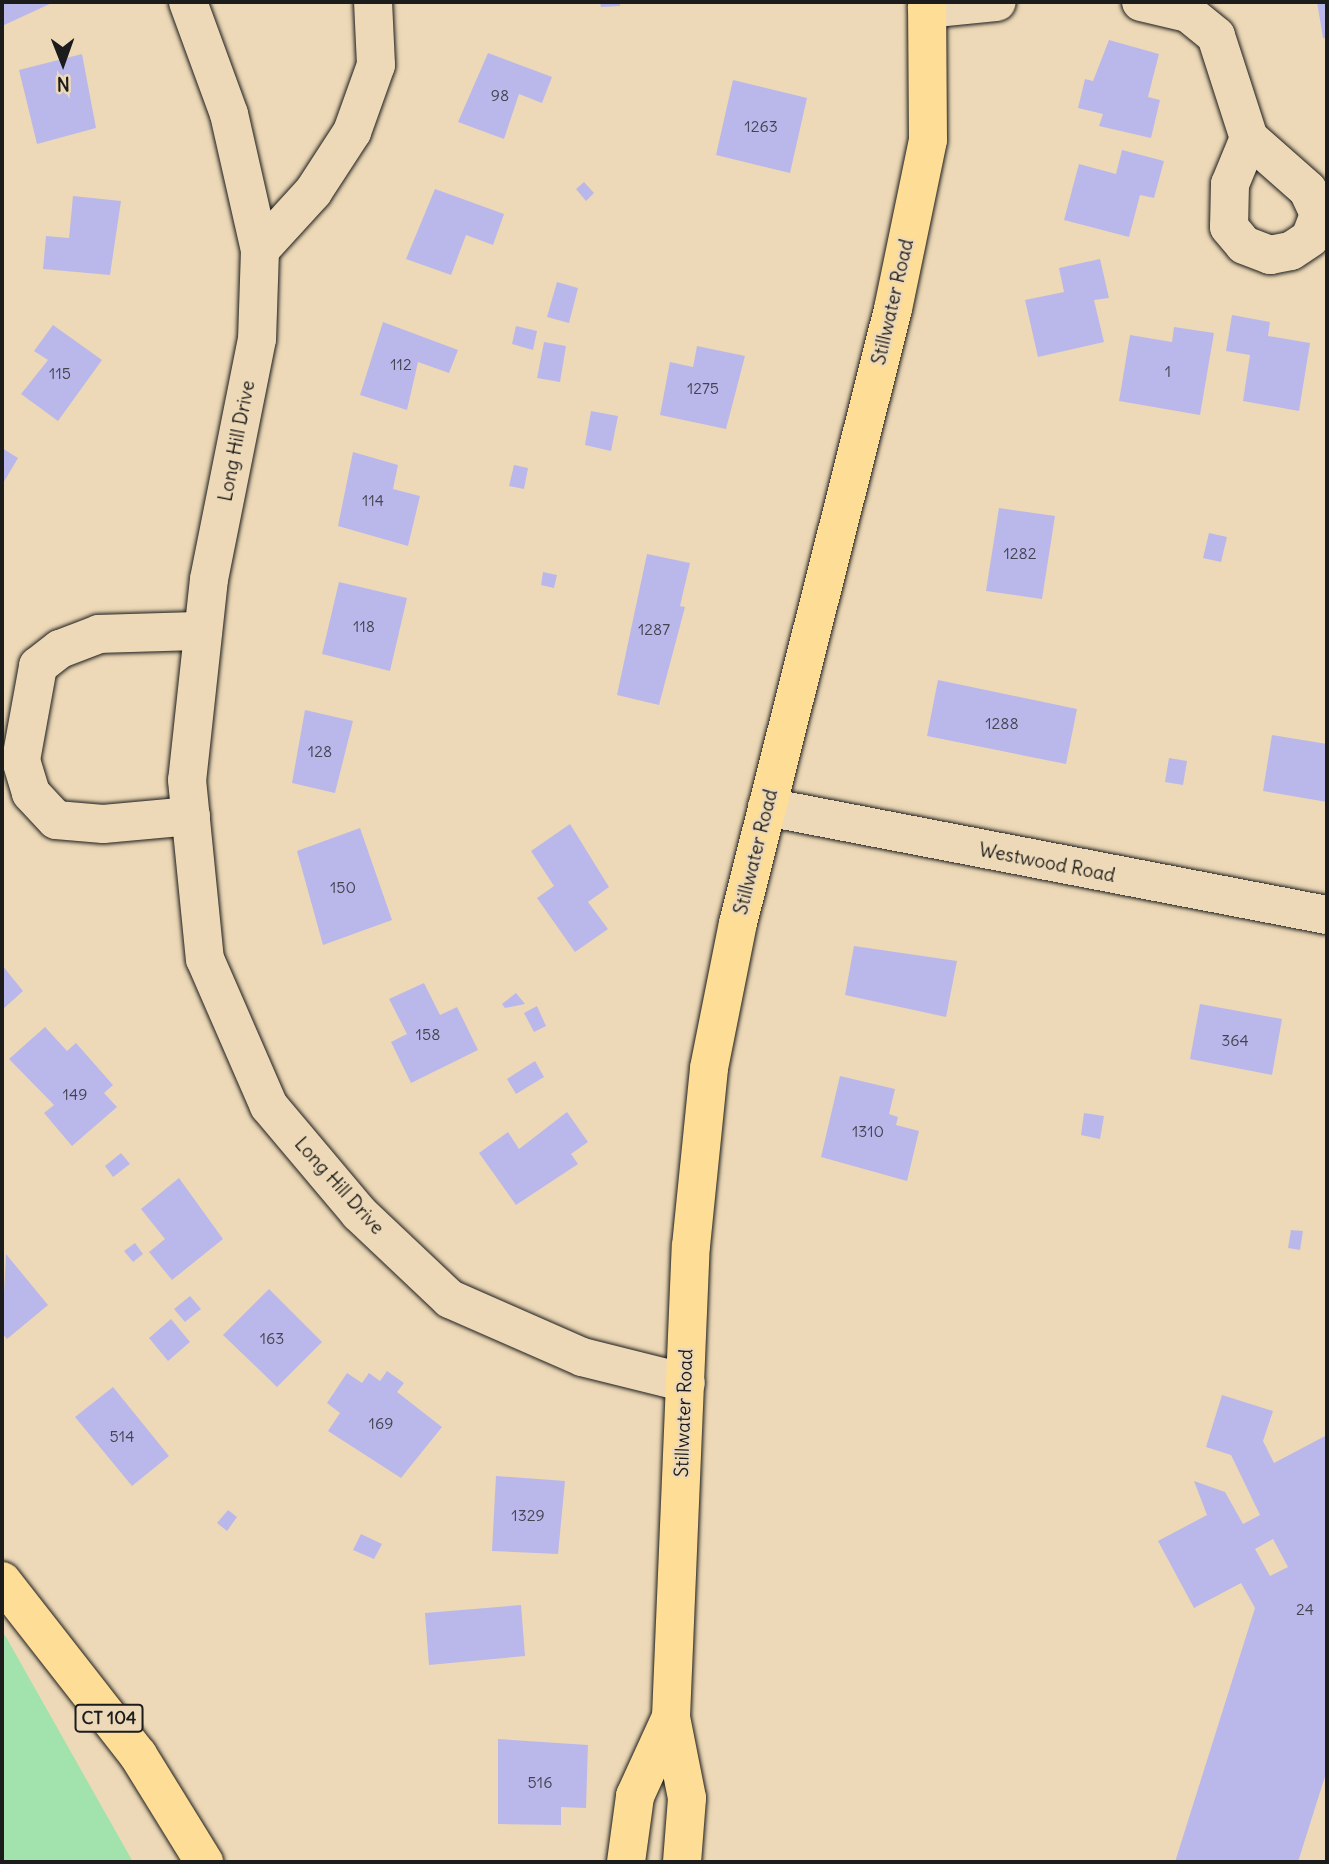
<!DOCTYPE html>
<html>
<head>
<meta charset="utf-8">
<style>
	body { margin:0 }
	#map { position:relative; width:1329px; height:1864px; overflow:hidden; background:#edd9b7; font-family:Delius,sans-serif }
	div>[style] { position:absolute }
	.green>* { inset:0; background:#a2e2ac }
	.building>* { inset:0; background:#bab8ea }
	.roads { filter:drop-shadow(0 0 2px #1c1c1c) drop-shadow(0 0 2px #1c1c1c) }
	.minor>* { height:38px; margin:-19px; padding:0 19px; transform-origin:19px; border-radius:19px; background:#edd9b7 }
	.major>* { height:38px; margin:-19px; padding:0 19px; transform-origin:19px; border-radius:19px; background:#fedd96 }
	span { translate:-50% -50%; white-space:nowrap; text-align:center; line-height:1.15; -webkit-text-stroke:5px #edd9b7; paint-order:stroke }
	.number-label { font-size:16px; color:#444350 }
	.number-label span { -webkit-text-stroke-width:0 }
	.shield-label span { padding:2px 5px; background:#edd9b7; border:2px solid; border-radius:5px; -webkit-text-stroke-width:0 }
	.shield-label { font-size:18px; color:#1c1c1c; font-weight:700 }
	.street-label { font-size:19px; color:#1c1c1c }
	.frame { position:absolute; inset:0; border:4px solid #1c1c1c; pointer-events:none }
	.north { position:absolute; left:28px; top:28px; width:70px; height:70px; -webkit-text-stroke:5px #edd9b7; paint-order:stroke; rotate:179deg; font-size:19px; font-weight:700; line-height:28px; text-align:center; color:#1c1c1c }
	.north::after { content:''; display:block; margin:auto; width:24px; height:32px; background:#1c1c1c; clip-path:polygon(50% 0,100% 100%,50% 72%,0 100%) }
</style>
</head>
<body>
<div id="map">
	<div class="green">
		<i style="clip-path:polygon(2px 1632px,6px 1637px,133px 1862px,2px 1862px)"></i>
	</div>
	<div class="building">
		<i style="clip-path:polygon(2px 2px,54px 2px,2px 26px)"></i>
		<i style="clip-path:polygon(600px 2px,620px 2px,620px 6px,601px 7px)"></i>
		<i style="clip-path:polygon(1317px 2px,1327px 2px,1327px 38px,1323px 38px)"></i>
		<i style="clip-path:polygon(1109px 40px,1159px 54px,1148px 97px,1160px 100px,1151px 138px,1099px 126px,1103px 114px,1078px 108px,1085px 79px,1093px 81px)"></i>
		<i style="clip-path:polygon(488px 53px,552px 77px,542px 103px,519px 94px,504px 139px,458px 122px)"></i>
		<i style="clip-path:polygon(82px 54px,96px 128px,37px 144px,19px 70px)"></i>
		<i style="clip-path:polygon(733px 80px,807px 98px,790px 173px,716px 155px)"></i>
		<i style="clip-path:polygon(1122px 150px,1164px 161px,1154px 198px,1140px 195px,1129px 237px,1064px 220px,1079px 164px,1116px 174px)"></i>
		<i style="clip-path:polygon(584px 182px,594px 193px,586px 201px,576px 189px)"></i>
		<i style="clip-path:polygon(435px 189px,504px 214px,493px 245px,466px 235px,451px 275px,406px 259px)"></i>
		<i style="clip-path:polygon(73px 196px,121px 201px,110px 275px,43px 269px,46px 236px,69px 238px)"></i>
		<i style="clip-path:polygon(1100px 259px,1109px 298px,1094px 300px,1104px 342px,1038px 357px,1025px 300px,1064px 292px,1059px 268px)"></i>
		<i style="clip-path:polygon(557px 282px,578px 288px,569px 323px,547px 317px)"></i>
		<i style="clip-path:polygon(1232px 315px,1270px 322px,1268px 336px,1310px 343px,1299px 411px,1243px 401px,1250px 355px,1226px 351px)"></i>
		<i style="clip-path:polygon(383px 322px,458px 350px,449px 373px,418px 362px,407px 410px,360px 395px)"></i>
		<i style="clip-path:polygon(53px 325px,102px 360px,58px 421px,21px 394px,48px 360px,34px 351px)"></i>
		<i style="clip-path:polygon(516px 326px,537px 331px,533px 350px,512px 344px)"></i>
		<i style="clip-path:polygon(1174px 327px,1214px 333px,1200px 415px,1119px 401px,1130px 335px,1172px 342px)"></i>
		<i style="clip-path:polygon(544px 342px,566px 346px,560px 382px,537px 378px)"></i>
		<i style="clip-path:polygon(697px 346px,745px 356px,726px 429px,660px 415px,670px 362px,693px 367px)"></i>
		<i style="clip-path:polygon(591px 411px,618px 416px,611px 451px,585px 445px)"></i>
		<i style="clip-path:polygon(2px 448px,18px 458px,2px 485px)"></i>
		<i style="clip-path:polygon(353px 452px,398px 465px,393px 489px,420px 496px,408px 546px,338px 526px)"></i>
		<i style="clip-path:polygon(514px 465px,528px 468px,524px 489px,509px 486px)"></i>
		<i style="clip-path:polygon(999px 508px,1055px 516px,1042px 599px,986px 591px)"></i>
		<i style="clip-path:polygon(1209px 533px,1227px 537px,1221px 562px,1203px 558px)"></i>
		<i style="clip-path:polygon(647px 554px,690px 563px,680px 606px,685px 607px,659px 705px,617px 695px)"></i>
		<i style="clip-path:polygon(543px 572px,557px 575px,554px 588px,541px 585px)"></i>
		<i style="clip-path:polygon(339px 582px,407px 598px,390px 671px,322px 654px)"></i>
		<i style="clip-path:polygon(938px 680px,1077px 709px,1066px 764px,927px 736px)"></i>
		<i style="clip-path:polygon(305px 710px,353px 721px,335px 793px,292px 783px)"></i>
		<i style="clip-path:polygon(1272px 735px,1327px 744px,1327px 802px,1263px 791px)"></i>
		<i style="clip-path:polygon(1169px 758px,1187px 761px,1183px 785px,1165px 782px)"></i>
		<i style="clip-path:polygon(570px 824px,609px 887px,588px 902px,608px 929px,575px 952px,537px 898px,554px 886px,531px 851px)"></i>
		<i style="clip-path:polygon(360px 828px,392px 920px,323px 945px,297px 851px)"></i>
		<i style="clip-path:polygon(854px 946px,957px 961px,946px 1017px,845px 995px)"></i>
		<i style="clip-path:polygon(2px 965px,23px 991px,2px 1010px)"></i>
		<i style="clip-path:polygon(424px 983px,440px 1015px,457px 1007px,478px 1050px,411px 1083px,391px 1042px,407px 1034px,389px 999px)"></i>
		<i style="clip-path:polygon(516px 993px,525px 1004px,505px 1008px,502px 1004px)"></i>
		<i style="clip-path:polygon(1200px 1004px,1282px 1019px,1272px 1075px,1190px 1059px)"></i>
		<i style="clip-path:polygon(537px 1006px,546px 1026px,534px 1032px,524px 1013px)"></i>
		<i style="clip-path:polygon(45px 1027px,67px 1051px,76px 1043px,113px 1085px,104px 1093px,117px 1107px,72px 1146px,44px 1113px,54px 1105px,9px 1059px)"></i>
		<i style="clip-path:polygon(535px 1061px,544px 1077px,516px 1094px,507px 1079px)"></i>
		<i style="clip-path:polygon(840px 1076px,895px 1089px,889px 1114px,898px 1117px,896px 1125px,919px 1131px,907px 1181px,821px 1157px)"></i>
		<i style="clip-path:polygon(567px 1112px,588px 1142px,571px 1154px,578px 1164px,516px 1205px,479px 1153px,508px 1132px,519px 1149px)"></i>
		<i style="clip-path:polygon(1084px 1113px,1104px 1116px,1100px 1139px,1081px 1135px)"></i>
		<i style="clip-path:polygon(121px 1153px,130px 1164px,113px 1177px,105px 1166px)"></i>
		<i style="clip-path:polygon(179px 1178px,223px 1239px,172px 1280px,149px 1252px,165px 1239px,141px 1209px)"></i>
		<i style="clip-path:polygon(1291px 1230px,1303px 1231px,1300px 1250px,1288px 1248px)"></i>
		<i style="clip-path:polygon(135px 1243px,143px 1254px,133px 1262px,124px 1251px)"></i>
		<i style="clip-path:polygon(6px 1254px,48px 1305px,7px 1339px,2px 1333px)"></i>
		<i style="clip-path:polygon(269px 1289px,322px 1342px,277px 1387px,223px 1335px)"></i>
		<i style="clip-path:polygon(190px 1296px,201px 1309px,185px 1322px,174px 1309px)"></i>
		<i style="clip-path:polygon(171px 1319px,190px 1342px,168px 1361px,149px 1338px)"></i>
		<i style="clip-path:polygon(387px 1371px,404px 1383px,397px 1392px,442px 1427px,401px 1478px,328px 1431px,340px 1413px,327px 1403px,347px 1373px,362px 1383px,369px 1373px,380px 1381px)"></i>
		<i style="clip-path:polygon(113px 1387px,169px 1456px,132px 1486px,75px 1417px)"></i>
		<i style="clip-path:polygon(evenodd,1222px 1395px,1273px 1411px,1263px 1441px,1274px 1463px,1327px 1435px,1327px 1770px,1298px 1862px,1175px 1862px,1255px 1608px,1241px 1583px,1194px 1608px,1158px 1541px,1207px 1515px,1194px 1481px,1225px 1492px,1243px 1524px,1260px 1515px,1231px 1455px,1206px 1447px,1222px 1395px,1273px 1539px,1288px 1567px,1270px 1576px,1255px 1549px,1273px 1539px)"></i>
		<i style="clip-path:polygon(496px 1476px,565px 1481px,558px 1554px,492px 1551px)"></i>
		<i style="clip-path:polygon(228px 1510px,237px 1517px,227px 1531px,217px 1523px)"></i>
		<i style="clip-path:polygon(361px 1534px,382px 1544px,374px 1559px,353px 1550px)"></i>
		<i style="clip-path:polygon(521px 1605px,525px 1656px,429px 1665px,425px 1613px)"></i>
		<i style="clip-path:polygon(498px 1739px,588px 1745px,586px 1808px,561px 1807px,561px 1825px,498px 1824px)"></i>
	</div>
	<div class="roads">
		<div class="minor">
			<i style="left:188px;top:2px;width:119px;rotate:69.9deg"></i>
			<i style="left:229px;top:114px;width:139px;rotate:77.2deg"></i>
			<i style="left:260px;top:250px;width:89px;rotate:91.9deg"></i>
			<i style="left:257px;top:339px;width:245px;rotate:101.3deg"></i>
			<i style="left:209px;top:579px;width:202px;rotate:96.2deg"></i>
			<i style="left:187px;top:780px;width:180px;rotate:84.3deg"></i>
			<i style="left:205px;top:959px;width:160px;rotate:66.5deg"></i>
			<i style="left:269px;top:1106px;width:140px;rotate:49.9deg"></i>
			<i style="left:359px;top:1213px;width:125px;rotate:43.4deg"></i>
			<i style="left:450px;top:1299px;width:144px;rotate:23.7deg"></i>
			<i style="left:582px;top:1357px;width:107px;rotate:14deg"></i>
			<i style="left:1141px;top:2px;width:48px;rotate:13.2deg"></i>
			<i style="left:1188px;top:13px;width:36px;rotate:39deg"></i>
			<i style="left:1216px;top:36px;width:107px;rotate:72.1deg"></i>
			<i style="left:1249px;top:138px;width:50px;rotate:112.4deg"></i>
			<i style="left:1230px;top:184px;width:43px;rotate:91.3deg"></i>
			<i style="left:1229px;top:227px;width:23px;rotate:50deg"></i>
			<i style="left:1244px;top:245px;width:28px;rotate:21deg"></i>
			<i style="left:1270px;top:255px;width:21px;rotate:-11deg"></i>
			<i style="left:1291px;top:251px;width:23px;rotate:-34deg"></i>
			<i style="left:1310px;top:238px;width:26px;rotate:-69deg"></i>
			<i style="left:1319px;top:214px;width:26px;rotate:-115deg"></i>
			<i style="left:1308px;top:190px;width:79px;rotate:-138.6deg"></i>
			<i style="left:927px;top:9px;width:70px;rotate:-5.7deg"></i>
			<i style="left:260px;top:250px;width:79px;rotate:-47.6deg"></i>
			<i style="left:313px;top:192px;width:72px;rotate:-57deg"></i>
			<i style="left:352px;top:132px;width:71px;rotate:-70.3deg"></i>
			<i style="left:376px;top:65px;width:63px;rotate:-92.7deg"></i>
			<i style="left:767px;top:807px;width:570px;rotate:10.92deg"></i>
			<i style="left:191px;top:816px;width:88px;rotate:174.8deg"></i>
			<i style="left:103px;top:824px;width:47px;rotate:-175.1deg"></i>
			<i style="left:56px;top:820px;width:37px;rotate:-133deg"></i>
			<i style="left:31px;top:793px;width:34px;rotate:-107deg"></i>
			<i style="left:21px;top:760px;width:96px;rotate:-79.7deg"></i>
			<i style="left:38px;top:666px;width:28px;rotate:-38deg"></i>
			<i style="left:60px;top:649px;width:42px;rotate:-21deg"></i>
			<i style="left:99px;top:634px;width:104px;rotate:-1.7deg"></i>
		</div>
		<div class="major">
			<i style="left:2px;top:1581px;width:221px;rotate:52deg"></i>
			<i style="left:138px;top:1755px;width:126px;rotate:58.3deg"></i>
			<i style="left:626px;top:1862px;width:67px;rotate:-82.2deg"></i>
			<i style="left:635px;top:1796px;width:87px;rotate:-65.5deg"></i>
			<i style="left:682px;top:1862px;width:64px;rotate:-85.5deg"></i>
			<i style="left:687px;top:1798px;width:83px;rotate:-101.2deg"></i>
			<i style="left:671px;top:1717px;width:471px;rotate:-87.6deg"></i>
			<i style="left:691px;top:1246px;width:179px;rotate:-84.2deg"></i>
			<i style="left:709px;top:1068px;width:148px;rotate:-78.7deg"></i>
			<i style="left:738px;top:923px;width:633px;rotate:-75.83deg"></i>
			<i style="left:893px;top:309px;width:173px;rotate:-78.3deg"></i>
			<i style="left:928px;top:140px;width:138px;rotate:-90.4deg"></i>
		</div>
	</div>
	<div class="number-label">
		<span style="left:500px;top:95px">98</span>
		<span style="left:761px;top:126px">1263</span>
		<span style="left:401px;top:364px">112</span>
		<span style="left:1168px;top:371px">1</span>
		<span style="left:60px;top:373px">115</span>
		<span style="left:703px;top:388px">1275</span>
		<span style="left:373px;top:500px">114</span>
		<span style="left:1020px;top:553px">1282</span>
		<span style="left:364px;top:626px">118</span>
		<span style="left:654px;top:629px">1287</span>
		<span style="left:1002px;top:723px">1288</span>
		<span style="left:320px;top:751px">128</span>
		<span style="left:343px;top:887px">150</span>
		<span style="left:428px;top:1034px">158</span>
		<span style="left:1235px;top:1040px">364</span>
		<span style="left:75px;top:1094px">149</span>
		<span style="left:868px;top:1131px">1310</span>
		<span style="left:272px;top:1338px">163</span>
		<span style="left:381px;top:1423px">169</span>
		<span style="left:122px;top:1436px">514</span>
		<span style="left:528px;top:1515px">1329</span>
		<span style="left:1305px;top:1609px">24</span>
		<span style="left:540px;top:1782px">516</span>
	</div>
	<div class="shield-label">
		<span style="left:109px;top:1718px">CT 104</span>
	</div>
	<div class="street-label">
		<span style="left:893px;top:302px;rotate:-77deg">Stillwater Road</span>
		<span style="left:237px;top:441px;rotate:-79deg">Long Hill Drive</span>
		<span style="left:756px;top:852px;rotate:-76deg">Stillwater Road</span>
		<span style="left:1047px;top:863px;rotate:11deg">Westwood Road</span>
		<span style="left:339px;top:1186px;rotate:48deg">Long Hill Drive</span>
		<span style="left:684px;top:1413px;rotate:-88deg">Stillwater Road</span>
	</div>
	<div class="frame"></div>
	<div class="north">N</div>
</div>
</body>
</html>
